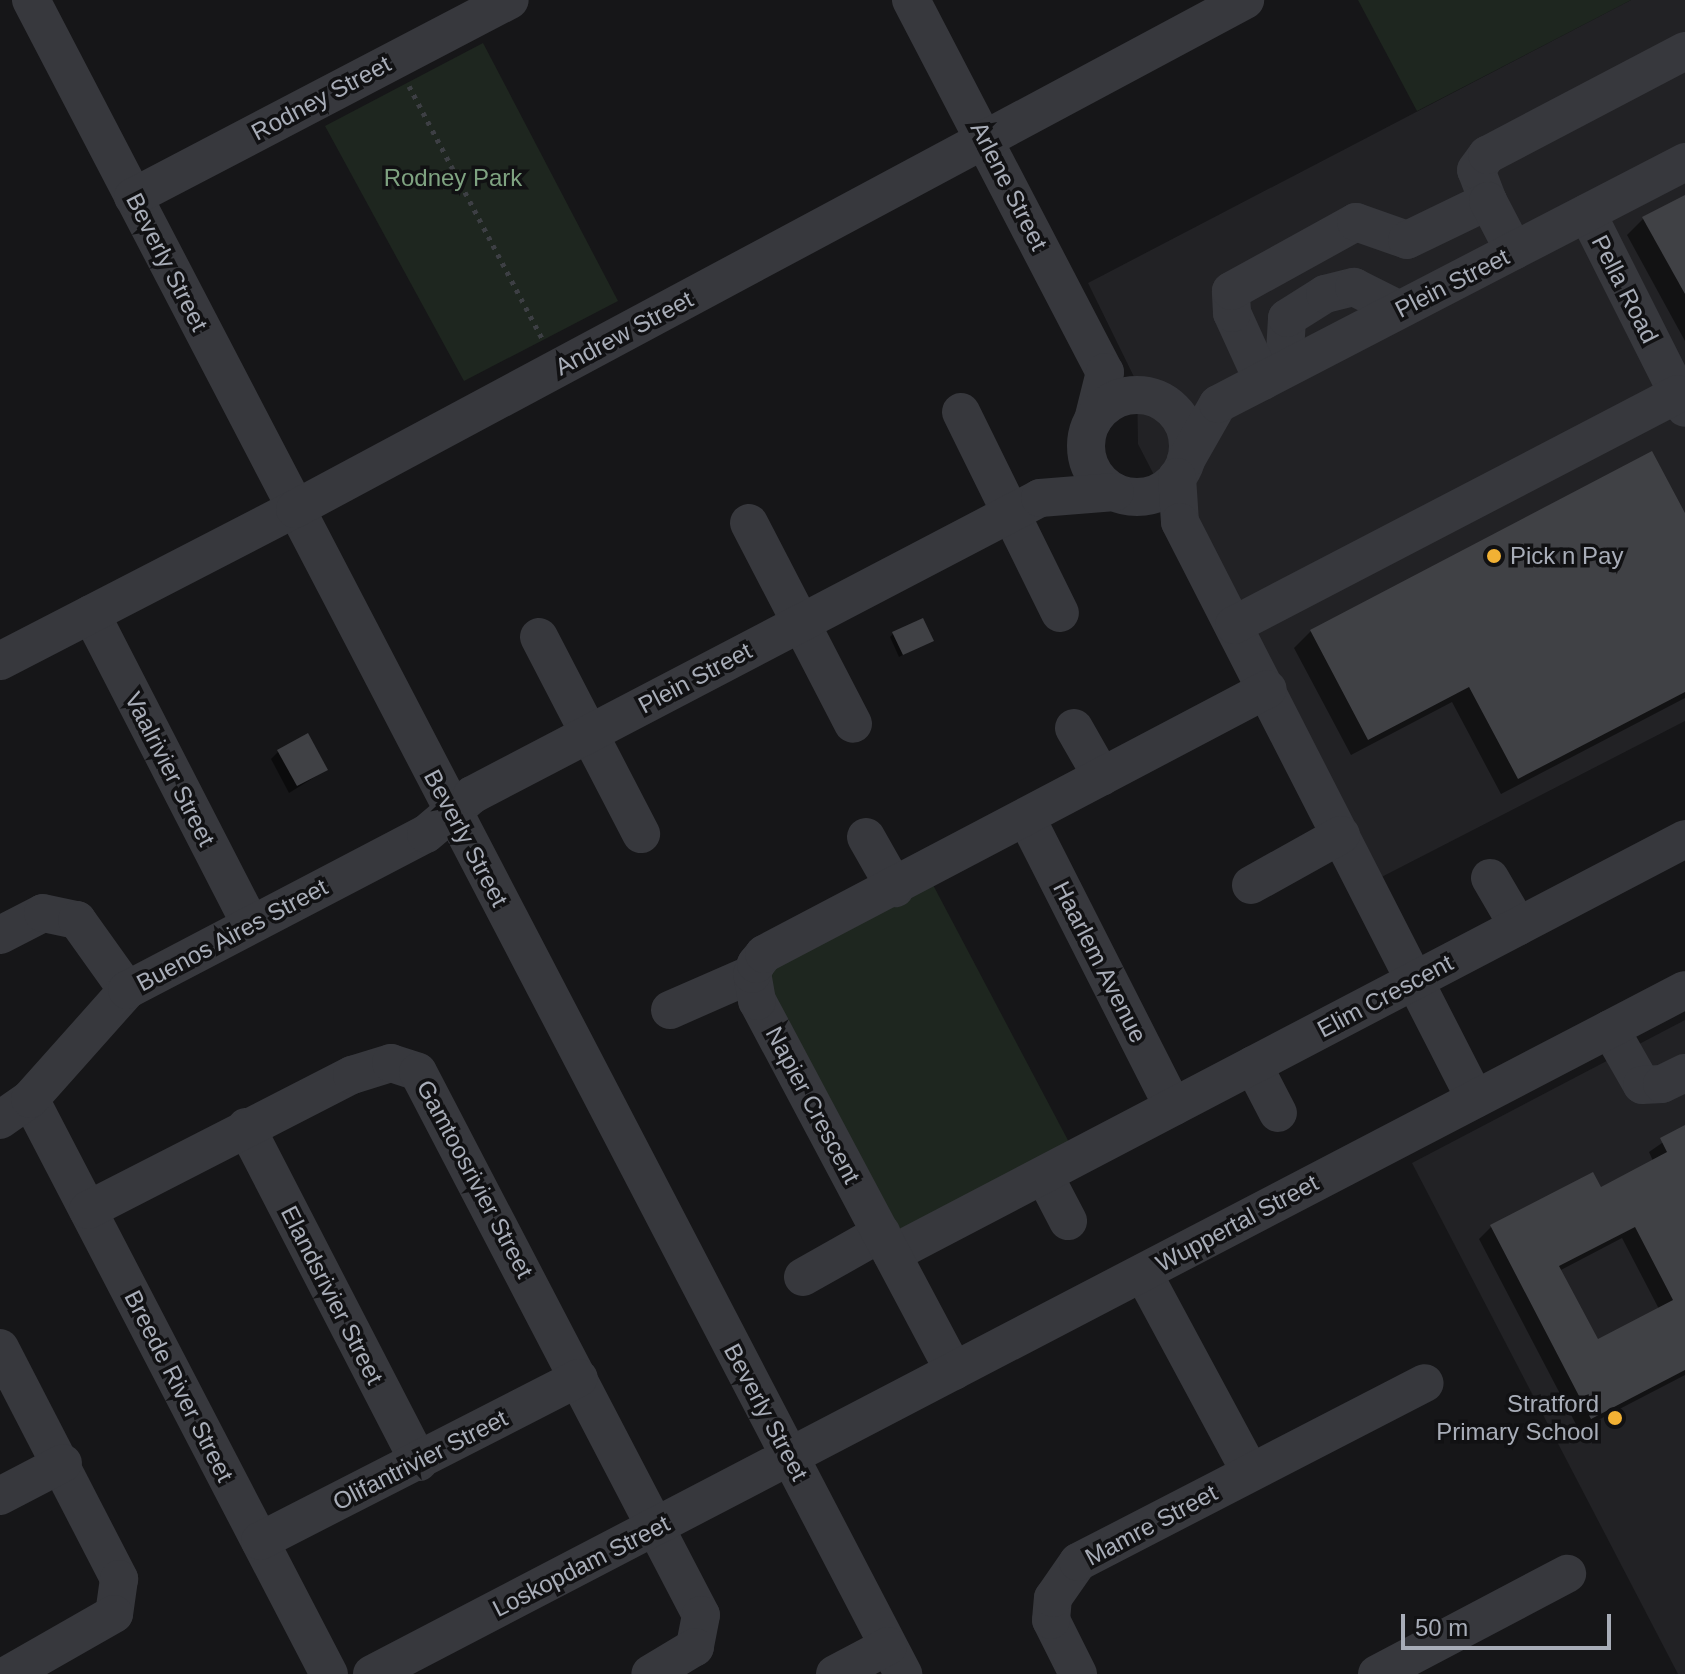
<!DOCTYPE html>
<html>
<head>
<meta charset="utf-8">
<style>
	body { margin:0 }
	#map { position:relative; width:1685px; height:1674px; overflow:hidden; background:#161618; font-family:Helvetica,sans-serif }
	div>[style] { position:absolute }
	.built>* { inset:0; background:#222225 }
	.green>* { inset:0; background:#1e261f }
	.shadow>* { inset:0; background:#0007 }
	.building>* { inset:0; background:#404145 }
	.path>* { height:5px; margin-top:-2.5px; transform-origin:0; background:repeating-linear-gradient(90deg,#3d3f44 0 4px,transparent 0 10px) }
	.minor>* { height:38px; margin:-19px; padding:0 19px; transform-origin:19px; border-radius:19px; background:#37383d }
	.minor>.ring { margin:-19px; padding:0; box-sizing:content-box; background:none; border:38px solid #37383d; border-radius:50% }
	.dots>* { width:22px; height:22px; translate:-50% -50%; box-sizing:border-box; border:4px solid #111113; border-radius:50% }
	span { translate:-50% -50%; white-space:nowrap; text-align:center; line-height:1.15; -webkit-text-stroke:7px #111113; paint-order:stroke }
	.street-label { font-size:24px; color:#a8adb8 }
	.park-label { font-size:24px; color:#7fa381 }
	.poi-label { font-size:24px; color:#a8adb8 }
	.left { translate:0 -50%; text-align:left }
	.right { translate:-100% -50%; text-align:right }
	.scale { position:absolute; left:1401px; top:1614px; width:210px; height:36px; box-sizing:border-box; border:4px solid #a8adb8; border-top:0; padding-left:10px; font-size:24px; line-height:28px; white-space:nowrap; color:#a8adb8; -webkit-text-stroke:6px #111113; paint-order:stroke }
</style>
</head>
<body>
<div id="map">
	<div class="built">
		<i style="clip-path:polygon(1631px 0,1685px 0,1685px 721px,1366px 885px,1138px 444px,1137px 383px,1088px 283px)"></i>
		<i style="clip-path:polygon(1685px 1020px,1685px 1674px,1678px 1674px,1412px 1163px)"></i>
	</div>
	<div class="green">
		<i style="clip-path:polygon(1358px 0,1631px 0,1417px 111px)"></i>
		<i style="clip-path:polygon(483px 43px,618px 301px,464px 381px,325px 126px)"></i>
		<i style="clip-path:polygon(932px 883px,1071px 1146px,898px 1230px,766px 989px,767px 973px)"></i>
	</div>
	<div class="shadow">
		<i style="clip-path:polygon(1685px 198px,1685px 341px,1627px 235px,1644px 218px)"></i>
		<i style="clip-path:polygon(1685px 517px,1685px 698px,1501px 794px,1452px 702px,1351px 755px,1294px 648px,1311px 631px)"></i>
		<i style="clip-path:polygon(893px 634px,931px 640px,899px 657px,890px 637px)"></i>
		<i style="clip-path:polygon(279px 751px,326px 770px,289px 793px,271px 759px)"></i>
		<i style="clip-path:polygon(evenodd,1685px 1127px,1685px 1375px,1579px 1430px,1479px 1239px,1491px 1227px,1600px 1189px,1653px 1161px,1649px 1152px,1685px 1127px,1622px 1238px,1659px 1309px,1597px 1341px,1559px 1271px,1622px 1238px)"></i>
	</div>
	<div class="building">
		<i style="clip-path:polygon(1685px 195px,1685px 294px,1642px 217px)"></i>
		<i style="clip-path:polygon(1652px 451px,1685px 513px,1685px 692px,1518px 779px,1469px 687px,1368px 740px,1310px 630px)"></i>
		<i style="clip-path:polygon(923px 618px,934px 641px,903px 655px,892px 632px)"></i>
		<i style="clip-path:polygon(308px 733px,328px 770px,297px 786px,277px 750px)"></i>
		<i style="clip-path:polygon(evenodd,1685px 1125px,1685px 1370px,1591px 1419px,1490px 1225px,1593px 1172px,1601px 1187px,1667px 1152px,1660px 1138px,1685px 1125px,1635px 1227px,1673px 1300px,1598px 1339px,1559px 1266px,1635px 1227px)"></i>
	</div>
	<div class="path">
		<i style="left:409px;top:86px;width:289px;rotate:62.2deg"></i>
	</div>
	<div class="minor">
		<i style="left:31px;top:0;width:1888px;rotate:62.48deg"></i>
		<i style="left:911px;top:0;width:420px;rotate:62.5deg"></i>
		<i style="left:1105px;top:372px;width:49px;rotate:104deg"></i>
		<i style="left:133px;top:197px;width:425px;rotate:-27.6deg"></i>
		<i style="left:1488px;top:201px;width:33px;rotate:-111deg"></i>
		<i style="left:1476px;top:170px;width:19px;rotate:-54deg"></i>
		<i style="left:1487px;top:155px;width:224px;rotate:-27.7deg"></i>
		<i style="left:1587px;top:213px;width:218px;rotate:63.3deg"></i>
		<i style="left:1284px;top:369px;width:51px;rotate:-86.6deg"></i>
		<i style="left:1287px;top:318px;width:45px;rotate:-32.3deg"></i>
		<i style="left:1325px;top:294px;width:30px;rotate:-14deg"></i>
		<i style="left:1354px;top:287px;width:49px;rotate:26.6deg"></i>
		<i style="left:1263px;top:381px;width:75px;rotate:-114.5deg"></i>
		<i style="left:1232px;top:313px;width:22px;rotate:-93deg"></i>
		<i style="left:1231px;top:291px;width:143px;rotate:-28.9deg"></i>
		<i style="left:1356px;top:222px;width:54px;rotate:19.4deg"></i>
		<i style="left:1407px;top:240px;width:90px;rotate:-25.7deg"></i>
		<i style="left:1488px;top:201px;width:56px;rotate:62.5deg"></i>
		<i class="ring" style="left:1086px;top:395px;width:64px;height:64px"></i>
		<i style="left:961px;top:412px;width:224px;rotate:63.8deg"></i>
		<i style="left:1186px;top:460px;width:64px;rotate:-60.3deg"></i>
		<i style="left:1218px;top:404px;width:526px;rotate:-27.39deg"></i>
		<i style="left:1177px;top:477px;width:45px;rotate:86.2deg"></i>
		<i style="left:1180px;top:522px;width:648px;rotate:62.92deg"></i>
		<i style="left:749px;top:523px;width:226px;rotate:62.6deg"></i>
		<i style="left:91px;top:614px;width:348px;rotate:62.8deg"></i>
		<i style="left:1234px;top:625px;width:500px;rotate:-27.49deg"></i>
		<i style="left:539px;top:637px;width:222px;rotate:62.6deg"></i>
		<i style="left:0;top:661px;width:332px;rotate:-27.3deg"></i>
		<i style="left:295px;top:509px;width:1078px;rotate:-28.18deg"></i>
		<i style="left:1074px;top:728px;width:56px;rotate:60.3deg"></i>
		<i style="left:1026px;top:817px;width:325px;rotate:63.1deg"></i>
		<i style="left:866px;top:837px;width:59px;rotate:60.4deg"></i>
		<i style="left:1490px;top:878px;width:56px;rotate:59.7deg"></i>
		<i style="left:1251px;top:885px;width:103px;rotate:-29.1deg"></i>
		<i style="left:0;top:935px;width:48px;rotate:-27.1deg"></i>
		<i style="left:43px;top:913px;width:35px;rotate:12deg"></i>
		<i style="left:77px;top:920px;width:86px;rotate:54.5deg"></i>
		<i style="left:670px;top:1010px;width:90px;rotate:-23.7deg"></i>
		<i style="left:1610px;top:1029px;width:64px;rotate:60.3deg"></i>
		<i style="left:1642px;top:1085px;width:20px;rotate:-3deg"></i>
		<i style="left:1662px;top:1084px;width:25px;rotate:-26deg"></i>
		<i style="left:1253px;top:1065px;width:54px;rotate:62.5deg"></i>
		<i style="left:30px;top:1099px;width:648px;rotate:62.53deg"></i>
		<i style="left:0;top:1120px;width:37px;rotate:-35deg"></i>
		<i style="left:30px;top:1099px;width:146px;rotate:-48.3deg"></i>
		<i style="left:127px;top:990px;width:337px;rotate:-27.6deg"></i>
		<i style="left:426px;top:834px;width:60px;rotate:-40.3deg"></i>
		<i style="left:472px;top:795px;width:641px;rotate:-27.6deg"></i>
		<i style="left:1040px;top:498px;width:75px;rotate:-4.6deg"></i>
		<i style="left:246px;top:1127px;width:377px;rotate:62.7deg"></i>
		<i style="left:1044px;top:1175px;width:52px;rotate:62.4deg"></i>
		<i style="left:88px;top:1210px;width:297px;rotate:-27.1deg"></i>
		<i style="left:352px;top:1075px;width:41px;rotate:-17.1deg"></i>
		<i style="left:391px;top:1063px;width:28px;rotate:18deg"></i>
		<i style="left:418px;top:1072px;width:612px;rotate:62.47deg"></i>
		<i style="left:701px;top:1615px;width:33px;rotate:101deg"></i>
		<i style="left:695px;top:1647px;width:52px;rotate:149deg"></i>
		<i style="left:892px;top:1254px;width:895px;rotate:-27.62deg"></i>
		<i style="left:1143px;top:1273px;width:226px;rotate:61.7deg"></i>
		<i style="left:803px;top:1277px;width:90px;rotate:-29.4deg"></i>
		<i style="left:0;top:1348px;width:260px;rotate:62.7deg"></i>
		<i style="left:119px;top:1579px;width:35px;rotate:98deg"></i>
		<i style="left:114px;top:1614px;width:121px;rotate:150.3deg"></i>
		<i style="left:954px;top:1371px;width:419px;rotate:-118deg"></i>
		<i style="left:757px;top:1001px;width:27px;rotate:-100deg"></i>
		<i style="left:752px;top:974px;width:11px;rotate:-68deg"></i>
		<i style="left:756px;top:964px;width:13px;rotate:-51deg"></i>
		<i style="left:764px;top:954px;width:569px;rotate:-27.74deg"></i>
		<i style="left:0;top:1496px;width:71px;rotate:-27.6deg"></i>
		<i style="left:260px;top:1541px;width:358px;rotate:-27.1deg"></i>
		<i style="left:372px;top:1674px;width:1480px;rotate:-27.52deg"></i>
		<i style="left:835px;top:1674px;width:60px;rotate:-27.8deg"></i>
		<i style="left:1078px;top:1674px;width:60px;rotate:-116.6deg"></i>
		<i style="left:1051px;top:1620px;width:22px;rotate:-85deg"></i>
		<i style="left:1053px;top:1598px;width:44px;rotate:-55.2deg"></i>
		<i style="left:1078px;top:1562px;width:390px;rotate:-27.3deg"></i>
		<i style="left:1377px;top:1674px;width:215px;rotate:-27.8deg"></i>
	</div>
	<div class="dots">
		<i style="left:1494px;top:556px;background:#f2b134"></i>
		<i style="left:1615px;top:1418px;background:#f2b134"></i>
	</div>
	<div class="street-label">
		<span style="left:321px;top:98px;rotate:-28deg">Rodney Street</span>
		<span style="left:1009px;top:186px;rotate:63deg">Arlene Street</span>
		<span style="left:167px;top:262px;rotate:63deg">Beverly Street</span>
		<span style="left:1452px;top:283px;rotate:-27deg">Plein Street</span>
		<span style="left:1625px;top:289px;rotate:63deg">Pella Road</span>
		<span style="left:624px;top:333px;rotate:-28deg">Andrew Street</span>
		<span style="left:695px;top:678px;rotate:-28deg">Plein Street</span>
		<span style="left:170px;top:769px;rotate:63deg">Vaalrivier Street</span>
		<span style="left:466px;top:838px;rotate:62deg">Beverly Street</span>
		<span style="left:232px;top:935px;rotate:-28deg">Buenos Aires Street</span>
		<span style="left:1100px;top:962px;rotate:63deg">Haarlem Avenue</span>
		<span style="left:1385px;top:996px;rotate:-28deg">Elim Crescent</span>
		<span style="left:813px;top:1105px;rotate:62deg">Napier Crescent</span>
		<span style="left:475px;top:1179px;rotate:62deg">Gamtoosrivier Street</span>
		<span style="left:1237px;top:1223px;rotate:-28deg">Wuppertal Street</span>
		<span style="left:332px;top:1295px;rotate:63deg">Elandsrivier Street</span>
		<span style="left:179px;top:1386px;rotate:63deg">Breede River Street</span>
		<span style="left:766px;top:1412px;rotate:62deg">Beverly Street</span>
		<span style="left:420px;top:1460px;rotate:-27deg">Olifantrivier Street</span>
		<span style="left:1151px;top:1525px;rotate:-28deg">Mamre Street</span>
		<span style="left:581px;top:1566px;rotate:-27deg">Loskopdam Street</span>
	</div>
	<div class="park-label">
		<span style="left:453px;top:178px">Rodney Park</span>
	</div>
	<div class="poi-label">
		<span class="left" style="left:1510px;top:556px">Pick n Pay</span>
		<span class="right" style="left:1599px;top:1418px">Stratford<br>Primary School</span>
	</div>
	<div class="scale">50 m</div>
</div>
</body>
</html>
